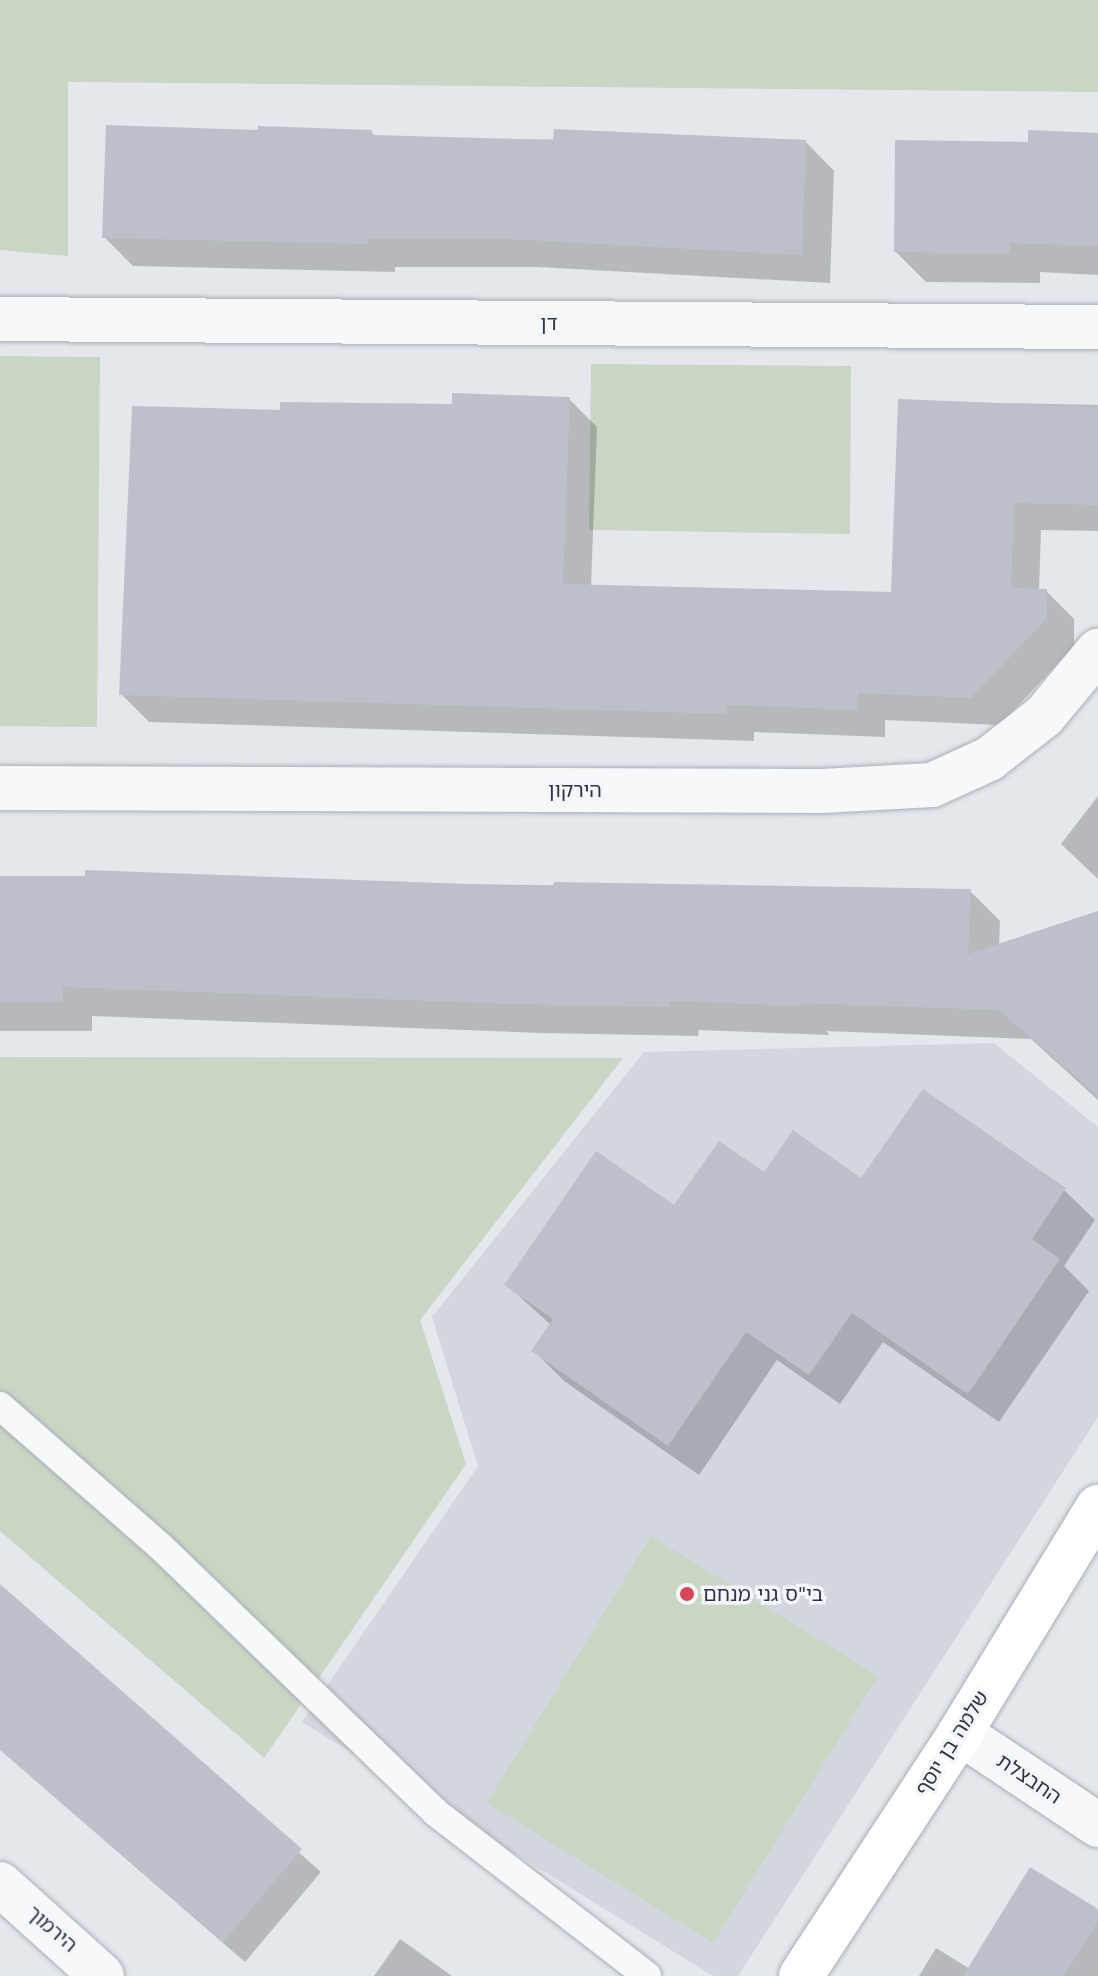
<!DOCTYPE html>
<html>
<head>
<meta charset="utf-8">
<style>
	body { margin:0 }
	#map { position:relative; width:1098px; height:1976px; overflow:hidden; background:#e4e7ec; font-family:"Work Sans","Noto Sans Hebrew",sans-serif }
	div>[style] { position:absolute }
	.built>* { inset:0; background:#d2d6de }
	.green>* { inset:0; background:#c9d6c5 }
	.shadow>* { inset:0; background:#0003 }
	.building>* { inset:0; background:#bbc0ca }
	.roads { filter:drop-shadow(0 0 2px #a9aeb7) drop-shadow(0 0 2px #a9aeb7) }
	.service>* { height:28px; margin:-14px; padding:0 14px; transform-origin:14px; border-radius:14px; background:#f7f8fa }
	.minor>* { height:44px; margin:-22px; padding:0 22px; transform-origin:22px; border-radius:22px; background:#f7f8fa }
	.secondary>* { height:44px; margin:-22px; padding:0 22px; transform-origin:22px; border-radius:22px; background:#fff }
	.dots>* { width:22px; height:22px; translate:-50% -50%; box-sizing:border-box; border:4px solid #f4f6f9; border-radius:50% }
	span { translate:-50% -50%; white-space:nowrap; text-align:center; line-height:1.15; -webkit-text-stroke:7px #f4f6f9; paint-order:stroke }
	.street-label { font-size:20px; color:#2b3445 }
	.poi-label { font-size:20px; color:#2b3445 }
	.left { translate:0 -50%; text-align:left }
</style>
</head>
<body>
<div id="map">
	<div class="built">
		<i style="clip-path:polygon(994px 1043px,1098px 1127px,1098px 1417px,738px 1976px,713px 1976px,302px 1722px,478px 1466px,432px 1317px,644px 1052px)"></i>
	</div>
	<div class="green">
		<i style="clip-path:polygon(0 0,1098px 0,1098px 92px,68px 82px,68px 256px,0 250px)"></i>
		<i style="clip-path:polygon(0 356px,100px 357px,97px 727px,0 726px)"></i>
		<i style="clip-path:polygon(591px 364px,851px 366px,850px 534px,589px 530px)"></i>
		<i style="clip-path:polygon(0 1057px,623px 1058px,420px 1320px,466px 1464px,264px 1758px,0 1531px)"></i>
		<i style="clip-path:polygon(651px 1536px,878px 1676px,713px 1943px,487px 1803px)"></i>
	</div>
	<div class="shadow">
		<i style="clip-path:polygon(371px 132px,377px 138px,806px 142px,834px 171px,830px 283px,537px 267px,395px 267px,395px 272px,133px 266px,104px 237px)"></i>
		<i style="clip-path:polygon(1098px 135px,1098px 275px,1040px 272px,1040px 283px,926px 282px,896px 252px,1030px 144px)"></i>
		<i style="clip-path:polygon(569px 399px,597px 427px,591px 587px,893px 594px,900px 401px,1098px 405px,1098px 531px,1041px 530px,1039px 591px,1046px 591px,1074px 619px,1074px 646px,1000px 725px,885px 720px,885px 737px,754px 732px,754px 741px,149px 722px,121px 694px,282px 412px)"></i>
		<i style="clip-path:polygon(1098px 796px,1098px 879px,1061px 844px)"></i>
		<i style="clip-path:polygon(0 878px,970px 891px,1000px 921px,999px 946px,1098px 913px,1098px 1100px,1031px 1039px,826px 1031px,830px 1035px,699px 1030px,698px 1036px,542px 1033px,92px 1016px,92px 1031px,0 1031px)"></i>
		<i style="clip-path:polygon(765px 1175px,1064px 1190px,1095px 1220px,1064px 1266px,1089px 1291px,999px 1422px,883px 1342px,840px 1404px,777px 1360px,699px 1475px,564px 1381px,534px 1351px,551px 1325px,507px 1285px,675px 1208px)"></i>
		<i style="clip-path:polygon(0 1587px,321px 1872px,245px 1962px,44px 1788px,0 1743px)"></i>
		<i style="clip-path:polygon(1098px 1911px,1098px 1976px,919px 1976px,936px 1948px,970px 1969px)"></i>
		<i style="clip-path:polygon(400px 1939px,452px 1976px,374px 1976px)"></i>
	</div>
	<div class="building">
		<i style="clip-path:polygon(106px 125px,258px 130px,258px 126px,372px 130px,372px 135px,553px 140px,554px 129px,806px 140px,802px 255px,507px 239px,367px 239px,367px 244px,102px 238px)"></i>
		<i style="clip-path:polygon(1028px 130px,1098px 133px,1098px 246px,1010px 243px,1010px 254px,894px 252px,895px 140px,1028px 142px)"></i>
		<i style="clip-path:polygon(452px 393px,570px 397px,563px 584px,891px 592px,898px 399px,1098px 407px,1098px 505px,1014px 503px,1011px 588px,1047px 589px,1047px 618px,971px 698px,858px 693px,857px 710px,727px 705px,727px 714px,119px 695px,132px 406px,280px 410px,280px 402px,452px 404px)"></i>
		<i style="clip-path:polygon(85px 870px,553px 887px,554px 882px,971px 889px,968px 954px,1098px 911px,1098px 1096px,999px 1010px,798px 1003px,804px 1006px,670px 1001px,669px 1007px,511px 1004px,63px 987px,63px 1002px,0 1002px,0 876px,85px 876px)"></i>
		<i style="clip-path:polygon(923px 1089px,1066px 1188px,1032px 1239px,1060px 1259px,968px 1394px,852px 1313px,809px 1375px,746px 1332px,668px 1446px,531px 1351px,553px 1319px,504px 1285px,596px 1151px,674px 1205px,719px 1141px,764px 1172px,793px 1130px,861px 1178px)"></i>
		<i style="clip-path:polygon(0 1584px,302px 1849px,223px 1942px,0 1750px)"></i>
		<i style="clip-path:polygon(1030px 1867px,1098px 1909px,1098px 1921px,1064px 1976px,963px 1976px)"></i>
	</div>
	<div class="roads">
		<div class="service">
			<i style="left:0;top:1406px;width:214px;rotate:41.2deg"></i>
			<i style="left:161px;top:1547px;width:381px;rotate:44deg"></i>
			<i style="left:435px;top:1812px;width:268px;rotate:37.7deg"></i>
		</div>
		<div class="minor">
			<i style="left:0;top:319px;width:1098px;rotate:0.42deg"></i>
			<i style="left:0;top:788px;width:822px;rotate:0.21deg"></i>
			<i style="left:822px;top:791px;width:110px;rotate:-3.1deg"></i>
			<i style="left:932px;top:785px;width:63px;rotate:-24.5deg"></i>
			<i style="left:989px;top:759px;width:70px;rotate:-38deg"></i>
			<i style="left:1044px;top:716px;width:85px;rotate:-50.3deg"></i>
			<i style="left:960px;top:1733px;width:166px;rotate:33.7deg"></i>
			<i style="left:0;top:1884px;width:137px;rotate:42deg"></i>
		</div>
		<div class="secondary">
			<i style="left:801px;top:1976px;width:290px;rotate:-56.8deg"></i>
			<i style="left:960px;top:1733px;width:265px;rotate:-58.6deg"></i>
		</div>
	</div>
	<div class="dots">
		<i style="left:687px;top:1594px;background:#d1495b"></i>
	</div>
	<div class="street-label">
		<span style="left:549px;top:323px">דן</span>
		<span style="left:575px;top:790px">הירקון</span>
		<span style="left:952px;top:1743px;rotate:-58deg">שלמה בן יוסף</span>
		<span style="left:1029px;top:1779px;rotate:34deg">החבצלת</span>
		<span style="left:52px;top:1929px;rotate:41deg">הירמוך</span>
	</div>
	<div class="poi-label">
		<span class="left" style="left:703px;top:1594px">בי"ס גני מנחם</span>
	</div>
</div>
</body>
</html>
